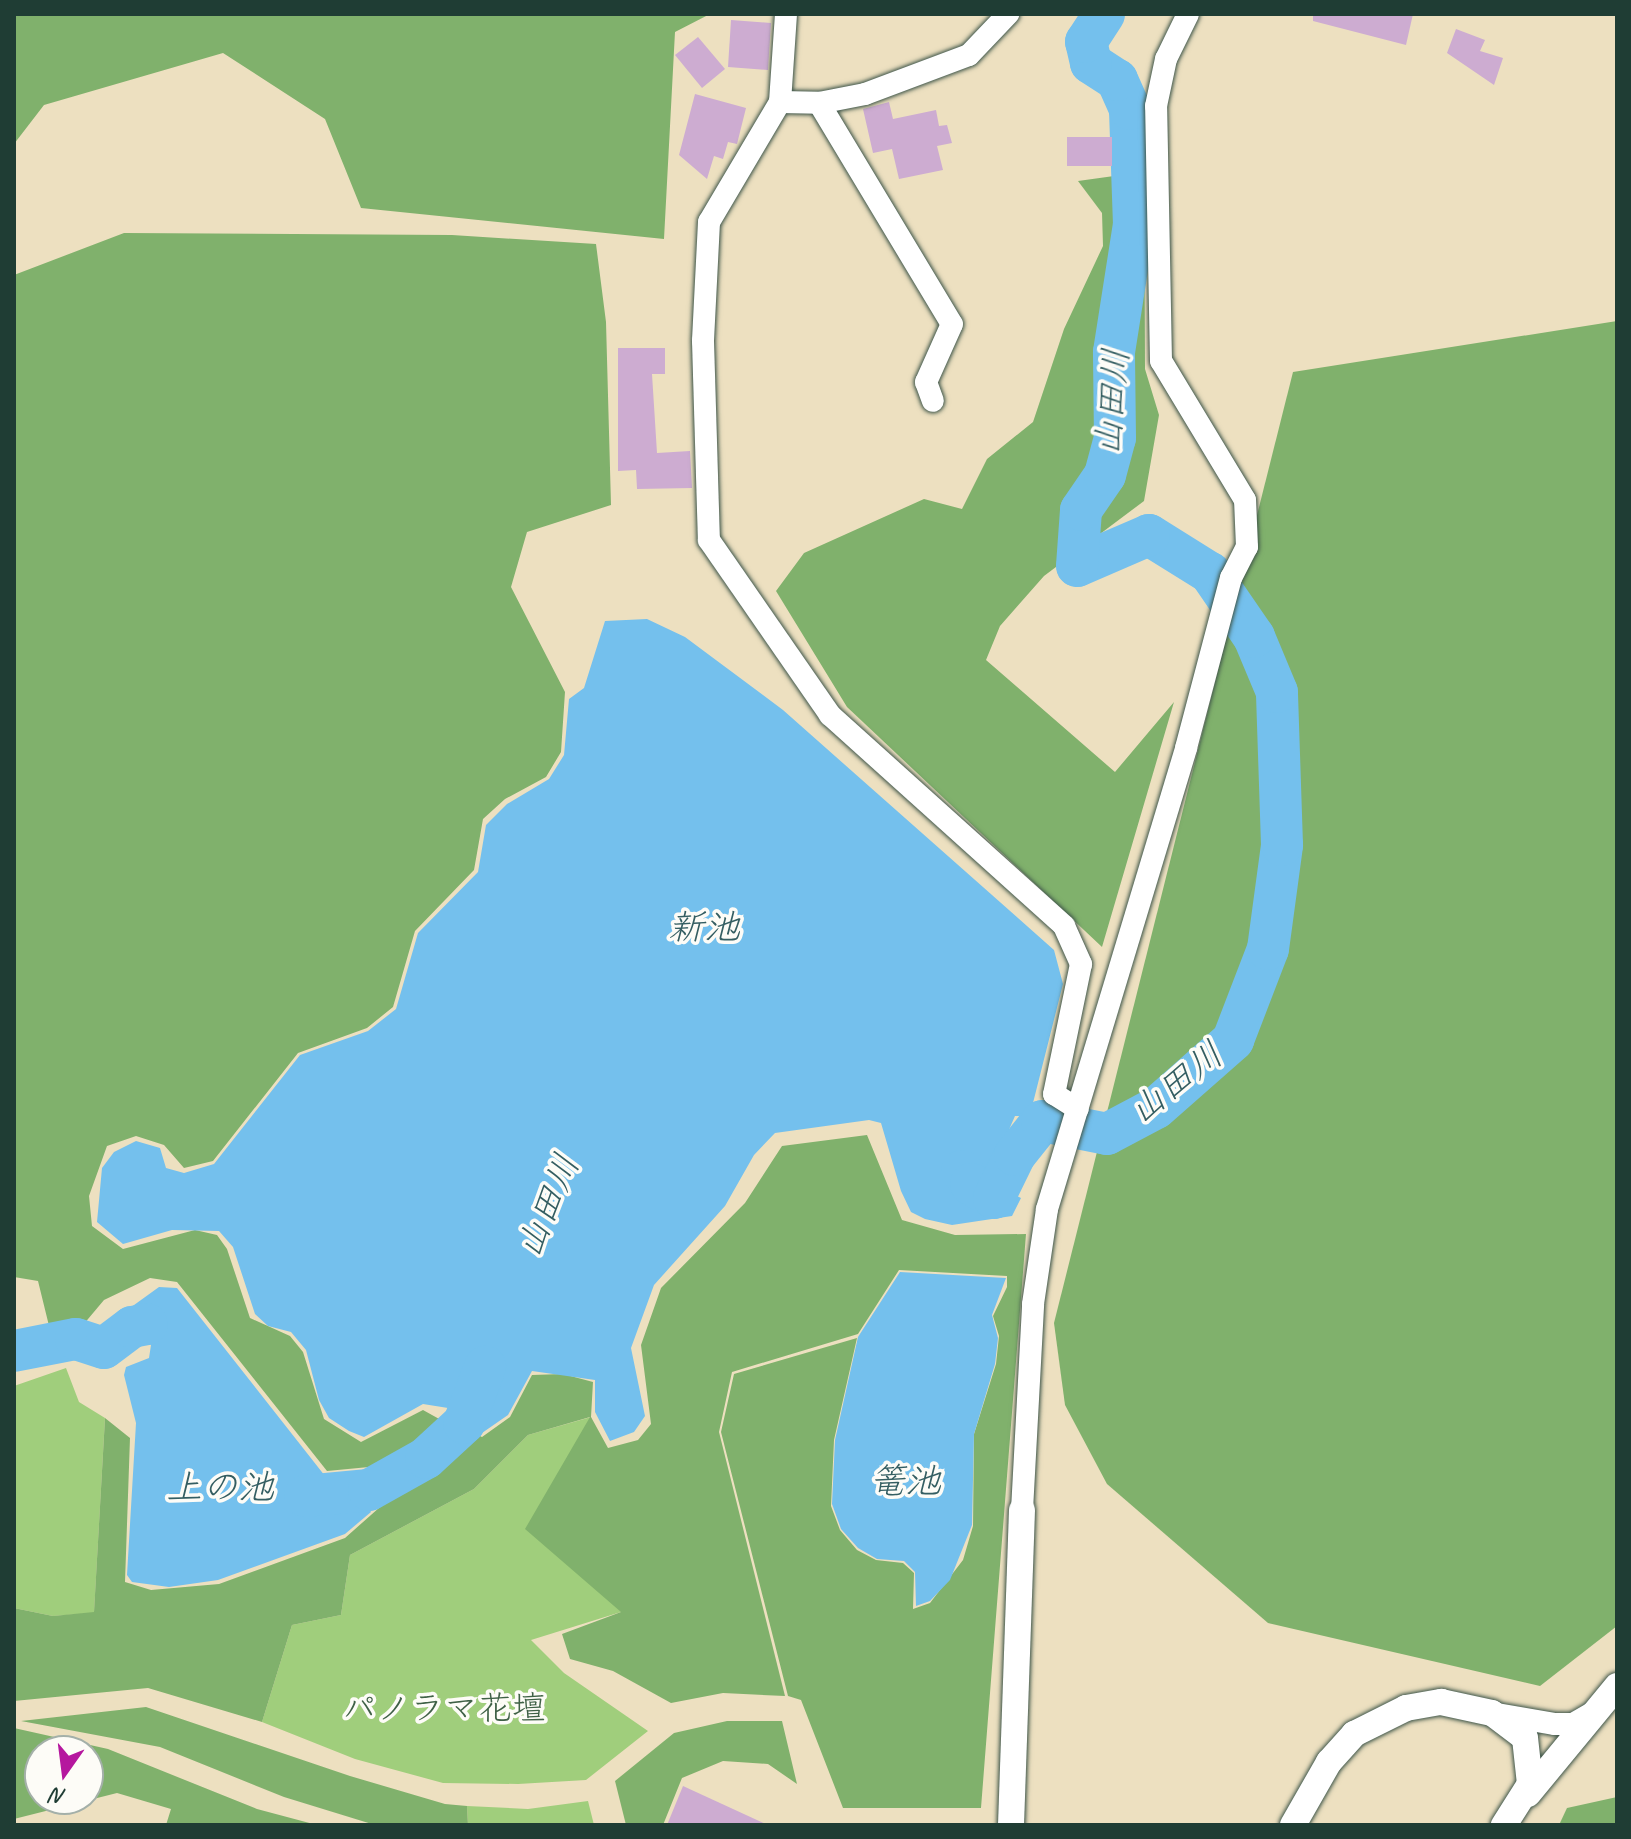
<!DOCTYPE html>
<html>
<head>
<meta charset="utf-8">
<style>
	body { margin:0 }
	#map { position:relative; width:1631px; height:1839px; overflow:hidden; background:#ede0c0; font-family:Caveat,"Klee One",sans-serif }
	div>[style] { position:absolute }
	.green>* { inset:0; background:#a0ce7c }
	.forest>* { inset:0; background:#80b16c }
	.water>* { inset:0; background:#74c0ed }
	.stream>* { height:7px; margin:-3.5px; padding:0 3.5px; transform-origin:3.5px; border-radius:3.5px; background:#74c0ed }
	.river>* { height:42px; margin:-21px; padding:0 21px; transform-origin:21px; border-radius:21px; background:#74c0ed }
	.building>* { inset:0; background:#cdacd1 }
	.roads { filter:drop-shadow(0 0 2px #3e5549) drop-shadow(0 0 2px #3e5549) }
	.minor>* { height:22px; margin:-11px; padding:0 11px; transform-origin:11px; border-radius:11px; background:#fff }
	.tertiary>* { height:26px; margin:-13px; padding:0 13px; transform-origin:13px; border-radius:13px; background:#fff }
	span { translate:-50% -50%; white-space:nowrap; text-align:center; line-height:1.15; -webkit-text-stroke:7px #fdfcf7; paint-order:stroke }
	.park-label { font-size:34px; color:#3f6146 }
	.water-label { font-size:36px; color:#345e62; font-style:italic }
	.frame { position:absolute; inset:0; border:16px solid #1f3d34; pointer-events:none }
	.north { position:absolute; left:24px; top:1735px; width:80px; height:80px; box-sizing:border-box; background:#fdfcf7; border:2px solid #a4b0a9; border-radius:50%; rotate:194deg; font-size:22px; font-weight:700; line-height:32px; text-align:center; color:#1f3d34 }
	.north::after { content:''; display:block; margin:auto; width:28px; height:36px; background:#b5179e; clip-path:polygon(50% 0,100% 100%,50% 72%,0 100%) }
</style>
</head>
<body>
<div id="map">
	<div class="green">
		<i style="clip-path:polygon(66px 1368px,79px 1402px,105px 1418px,94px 1613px,53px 1616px,14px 1608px,14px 1386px)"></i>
		<i style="clip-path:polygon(591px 1417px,621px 1612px,531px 1640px,564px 1673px,648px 1731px,586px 1780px,518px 1784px,443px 1783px,355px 1759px,262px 1722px,292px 1625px,341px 1615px,350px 1555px,474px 1489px,528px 1435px)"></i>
		<i style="clip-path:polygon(588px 1801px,594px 1825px,468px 1825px,467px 1806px,528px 1809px)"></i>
	</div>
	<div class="forest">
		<i style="clip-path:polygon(14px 14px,710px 14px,675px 32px,664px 239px,361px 208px,325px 119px,223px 53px,44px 105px,14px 144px)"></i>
		<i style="clip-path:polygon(1123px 153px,1144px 155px,1145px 369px,1159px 415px,1144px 501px,1044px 576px,1000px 626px,986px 660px,1115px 772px,1174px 702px,1102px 947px,847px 707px,776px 591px,804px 553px,924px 499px,962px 509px,987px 459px,1033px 422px,1064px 329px,1103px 246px,1102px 213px,1078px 181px,1114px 176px)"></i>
		<i style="clip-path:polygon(124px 233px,452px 235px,596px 244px,606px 322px,611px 505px,527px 532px,511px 587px,565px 692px,561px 752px,546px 777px,505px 799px,483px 819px,474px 870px,415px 931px,393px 1007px,367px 1028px,298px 1053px,213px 1161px,184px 1168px,164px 1145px,136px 1136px,107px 1146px,89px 1196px,92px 1226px,123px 1249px,195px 1230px,217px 1235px,227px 1249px,250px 1318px,290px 1336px,303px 1352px,324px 1419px,361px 1442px,423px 1410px,450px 1425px,427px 1448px,369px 1467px,327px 1471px,177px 1282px,150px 1278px,104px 1300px,83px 1325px,51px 1334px,38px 1281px,14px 1277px,14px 275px)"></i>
		<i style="clip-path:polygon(1617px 321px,1617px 1626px,1540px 1686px,1268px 1623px,1107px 1484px,1065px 1405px,1054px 1323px,1293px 372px)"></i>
		<i style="clip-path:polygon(867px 1135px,902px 1220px,955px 1235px,1026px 1234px,981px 1808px,843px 1808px,801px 1700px,788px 1696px,721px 1432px,734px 1374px,857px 1338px,834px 1440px,831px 1506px,840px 1530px,857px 1550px,876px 1560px,903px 1563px,914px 1573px,913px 1609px,930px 1603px,963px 1560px,973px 1526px,974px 1434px,996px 1364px,999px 1336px,993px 1316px,1007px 1287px,1007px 1276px,899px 1270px,858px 1334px,732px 1372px,719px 1432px,785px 1696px,723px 1693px,671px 1703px,613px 1671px,570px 1659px,562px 1634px,621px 1612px,525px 1529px,590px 1417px,528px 1435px,474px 1489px,350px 1555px,341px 1615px,292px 1625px,262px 1722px,148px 1688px,14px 1701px,14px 1608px,53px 1616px,94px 1612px,105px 1418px,130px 1438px,125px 1582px,151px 1590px,219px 1584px,345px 1538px,467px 1430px,482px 1437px,510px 1417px,532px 1375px,563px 1374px,593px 1382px,591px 1417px,608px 1448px,638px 1440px,651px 1424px,641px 1345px,661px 1288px,745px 1203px,782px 1146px)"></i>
		<i style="clip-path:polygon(146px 1707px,350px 1776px,445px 1804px,467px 1806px,468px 1825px,375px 1825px,284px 1797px,160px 1747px,21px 1721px)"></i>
		<i style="clip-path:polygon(727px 1721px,782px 1721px,797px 1784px,768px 1764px,723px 1761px,682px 1778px,663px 1825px,626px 1825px,615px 1781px,674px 1733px)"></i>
		<i style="clip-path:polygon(evenodd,14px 1728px,108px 1749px,257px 1809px,317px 1825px,166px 1825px,171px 1809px,117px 1793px,14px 1819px,14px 1728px,40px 1751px,88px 1751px,88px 1799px,40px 1799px,40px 1751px)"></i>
		<i style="clip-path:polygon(1617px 1797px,1617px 1825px,1559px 1825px,1567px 1808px)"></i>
	</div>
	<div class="water">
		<i style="clip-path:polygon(647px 619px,685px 637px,783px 710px,1054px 950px,1063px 984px,1033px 1103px,1025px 1116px,1015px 1116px,989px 1175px,990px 1182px,1021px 1198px,1012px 1216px,952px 1225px,925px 1219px,911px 1212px,901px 1191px,881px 1123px,869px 1120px,775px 1133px,754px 1155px,725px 1206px,654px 1285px,631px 1348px,645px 1416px,634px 1432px,610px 1441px,595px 1412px,595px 1380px,532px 1371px,508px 1415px,482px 1433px,448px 1408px,423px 1404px,364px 1437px,349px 1431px,329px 1418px,319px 1400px,306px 1350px,291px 1332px,268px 1326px,255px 1314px,233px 1247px,219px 1231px,172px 1230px,123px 1244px,97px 1222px,102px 1168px,114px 1152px,136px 1141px,160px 1148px,166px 1168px,184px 1173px,214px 1164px,300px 1055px,368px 1031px,396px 1009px,418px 933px,478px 872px,486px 825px,507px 804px,549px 779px,564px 755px,569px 699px,584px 688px,605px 621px)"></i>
		<i style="clip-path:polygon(900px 1272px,1006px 1278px,992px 1315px,998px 1338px,995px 1364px,974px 1434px,972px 1525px,950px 1580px,930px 1601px,916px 1606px,915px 1572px,904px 1561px,877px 1559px,858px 1548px,841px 1529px,832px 1504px,835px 1440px,858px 1337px)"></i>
		<i style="clip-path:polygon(159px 1287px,177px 1288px,325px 1476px,355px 1477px,371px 1512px,345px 1534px,218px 1580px,169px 1587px,132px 1582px,127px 1575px,136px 1423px,124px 1375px,126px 1367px,149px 1358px,151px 1345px,140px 1336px,110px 1359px,99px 1353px,97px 1341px,98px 1331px)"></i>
	</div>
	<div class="stream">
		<i style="left:1087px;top:14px;width:7px;rotate:124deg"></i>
		<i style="left:1083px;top:20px;width:14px;rotate:30deg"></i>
	</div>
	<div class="river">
		<i style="left:962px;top:1171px;width:16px;rotate:55deg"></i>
		<i style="left:971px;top:1184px;width:27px;rotate:31deg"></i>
		<i style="left:994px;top:1198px;width:48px;rotate:-64deg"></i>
		<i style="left:1015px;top:1155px;width:43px;rotate:-51.5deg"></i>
		<i style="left:1042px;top:1121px;width:66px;rotate:11.3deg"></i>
		<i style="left:1107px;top:1134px;width:55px;rotate:-28deg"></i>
		<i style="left:1156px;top:1108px;width:103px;rotate:-41.4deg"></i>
		<i style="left:1233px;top:1040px;width:97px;rotate:-69deg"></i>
		<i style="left:1268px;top:949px;width:105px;rotate:-82.3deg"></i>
		<i style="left:1282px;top:845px;width:153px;rotate:-91.9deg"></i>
		<i style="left:1277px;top:692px;width:60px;rotate:-112.7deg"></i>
		<i style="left:1254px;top:637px;width:78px;rotate:-124.5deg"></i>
		<i style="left:1210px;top:573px;width:72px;rotate:-148.1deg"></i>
		<i style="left:1149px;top:535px;width:78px;rotate:156.7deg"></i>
		<i style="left:1077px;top:566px;width:56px;rotate:-85.9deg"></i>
		<i style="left:1081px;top:510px;width:42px;rotate:-55.6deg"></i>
		<i style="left:1105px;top:475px;width:38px;rotate:-75deg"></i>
		<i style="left:1115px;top:438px;width:86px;rotate:-90.7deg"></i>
		<i style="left:1114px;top:352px;width:129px;rotate:-81.1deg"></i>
		<i style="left:1134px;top:225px;width:116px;rotate:-92deg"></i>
		<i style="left:1130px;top:109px;width:32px;rotate:-114deg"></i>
		<i style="left:1117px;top:80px;width:31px;rotate:-147deg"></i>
		<i style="left:1091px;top:63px;width:22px;rotate:-103deg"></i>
		<i style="left:1086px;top:42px;width:33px;rotate:-57deg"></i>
		<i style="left:14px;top:1351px;width:63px;rotate:-11deg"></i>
		<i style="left:76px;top:1339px;width:29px;rotate:18deg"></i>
		<i style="left:104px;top:1348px;width:35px;rotate:-37deg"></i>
		<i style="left:132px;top:1327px;width:15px;rotate:-11deg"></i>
		<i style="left:305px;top:1496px;width:64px;rotate:-5.4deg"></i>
		<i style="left:369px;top:1490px;width:65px;rotate:-29.3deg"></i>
		<i style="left:426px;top:1458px;width:52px;rotate:-42.6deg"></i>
		<i style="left:464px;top:1423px;width:60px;rotate:-69.4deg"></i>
	</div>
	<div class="building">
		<i style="clip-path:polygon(1313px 14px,1413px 14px,1406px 45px,1313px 21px)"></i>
		<i style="clip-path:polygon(731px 20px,771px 23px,768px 70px,728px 67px)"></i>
		<i style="clip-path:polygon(1456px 29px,1485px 40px,1480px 51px,1503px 58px,1494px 85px,1447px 53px)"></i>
		<i style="clip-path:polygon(698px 37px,725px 69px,702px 88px,675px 55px)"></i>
		<i style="clip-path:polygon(695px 94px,746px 108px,737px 144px,728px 142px,723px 159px,714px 156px,707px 179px,679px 155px)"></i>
		<i style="clip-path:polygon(889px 102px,893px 119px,936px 110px,939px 126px,947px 125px,952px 143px,937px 146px,943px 170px,899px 179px,892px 149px,873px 153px,863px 109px)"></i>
		<i style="clip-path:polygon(1067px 137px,1112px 137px,1112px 166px,1067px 166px)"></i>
		<i style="clip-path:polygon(618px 348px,665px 348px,665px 374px,652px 374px,657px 453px,690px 451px,692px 488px,637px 489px,636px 470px,618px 471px)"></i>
		<i style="clip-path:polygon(683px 1786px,768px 1825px,667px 1825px)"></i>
	</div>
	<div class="roads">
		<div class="minor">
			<i style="left:786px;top:14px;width:88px;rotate:93.9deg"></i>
			<i style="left:780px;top:102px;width:139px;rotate:120.6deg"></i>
			<i style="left:709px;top:222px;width:119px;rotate:92.9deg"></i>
			<i style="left:703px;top:341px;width:199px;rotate:88.3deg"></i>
			<i style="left:709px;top:540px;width:213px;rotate:55.3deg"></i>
			<i style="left:830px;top:715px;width:315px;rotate:42deg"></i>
			<i style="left:1064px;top:926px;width:42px;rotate:65.9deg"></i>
			<i style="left:1081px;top:964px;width:133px;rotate:101.7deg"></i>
			<i style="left:1054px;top:1094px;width:28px;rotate:32deg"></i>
			<i style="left:780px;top:102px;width:39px;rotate:1deg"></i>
			<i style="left:819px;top:103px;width:47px;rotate:-11.1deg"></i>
			<i style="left:865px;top:94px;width:111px;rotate:-20.6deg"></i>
			<i style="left:969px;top:55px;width:57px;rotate:-46.4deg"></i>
			<i style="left:819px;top:103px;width:258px;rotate:59deg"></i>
			<i style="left:952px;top:324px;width:64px;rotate:114.1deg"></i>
			<i style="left:926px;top:382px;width:20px;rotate:70deg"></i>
			<i style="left:1022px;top:1510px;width:206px;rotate:-86.9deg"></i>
			<i style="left:1033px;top:1304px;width:96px;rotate:-81.6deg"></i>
			<i style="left:1047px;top:1209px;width:481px;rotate:-73.2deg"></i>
			<i style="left:1186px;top:748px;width:176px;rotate:-75.2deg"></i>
			<i style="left:1231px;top:578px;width:35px;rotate:-63deg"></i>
			<i style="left:1247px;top:547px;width:47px;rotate:-92.4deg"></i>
			<i style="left:1245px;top:500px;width:162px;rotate:-121.1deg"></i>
			<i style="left:1161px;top:361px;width:255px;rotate:-91.1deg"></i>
			<i style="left:1156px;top:106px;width:48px;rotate:-78deg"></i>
			<i style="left:1166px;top:59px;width:50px;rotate:-63.9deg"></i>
			<i style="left:1497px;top:1714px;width:59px;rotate:9.8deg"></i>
			<i style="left:1555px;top:1724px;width:18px"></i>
			<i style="left:1573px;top:1724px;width:24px;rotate:-30deg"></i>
		</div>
		<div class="tertiary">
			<i style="left:1528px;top:1794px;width:140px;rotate:-50.5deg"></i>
			<i style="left:1011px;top:1825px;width:315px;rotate:-88deg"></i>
			<i style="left:1293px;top:1825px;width:73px;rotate:-60.3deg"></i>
			<i style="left:1329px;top:1762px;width:38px;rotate:-48deg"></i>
			<i style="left:1354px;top:1734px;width:58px;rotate:-26.6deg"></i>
			<i style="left:1406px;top:1708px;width:36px;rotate:-10deg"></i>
			<i style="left:1441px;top:1702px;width:52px;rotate:12.2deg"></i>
			<i style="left:1492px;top:1713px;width:41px;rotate:37.1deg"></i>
			<i style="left:1525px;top:1738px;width:46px;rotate:83.8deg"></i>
			<i style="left:1530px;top:1784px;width:49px;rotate:122.4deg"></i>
		</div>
	</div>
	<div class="park-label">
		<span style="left:444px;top:1708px">パノラマ花壇</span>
	</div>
	<div class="water-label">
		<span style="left:1112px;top:402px;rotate:-85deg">山田川</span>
		<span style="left:704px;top:928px">新池</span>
		<span style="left:1176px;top:1083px;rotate:-38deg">山田川</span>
		<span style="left:548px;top:1206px;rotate:-67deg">山田川</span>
		<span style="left:905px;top:1482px">篭池</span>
		<span style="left:220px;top:1488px">上の池</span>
	</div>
	<div class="frame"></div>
	<div class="north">N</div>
</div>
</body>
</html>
